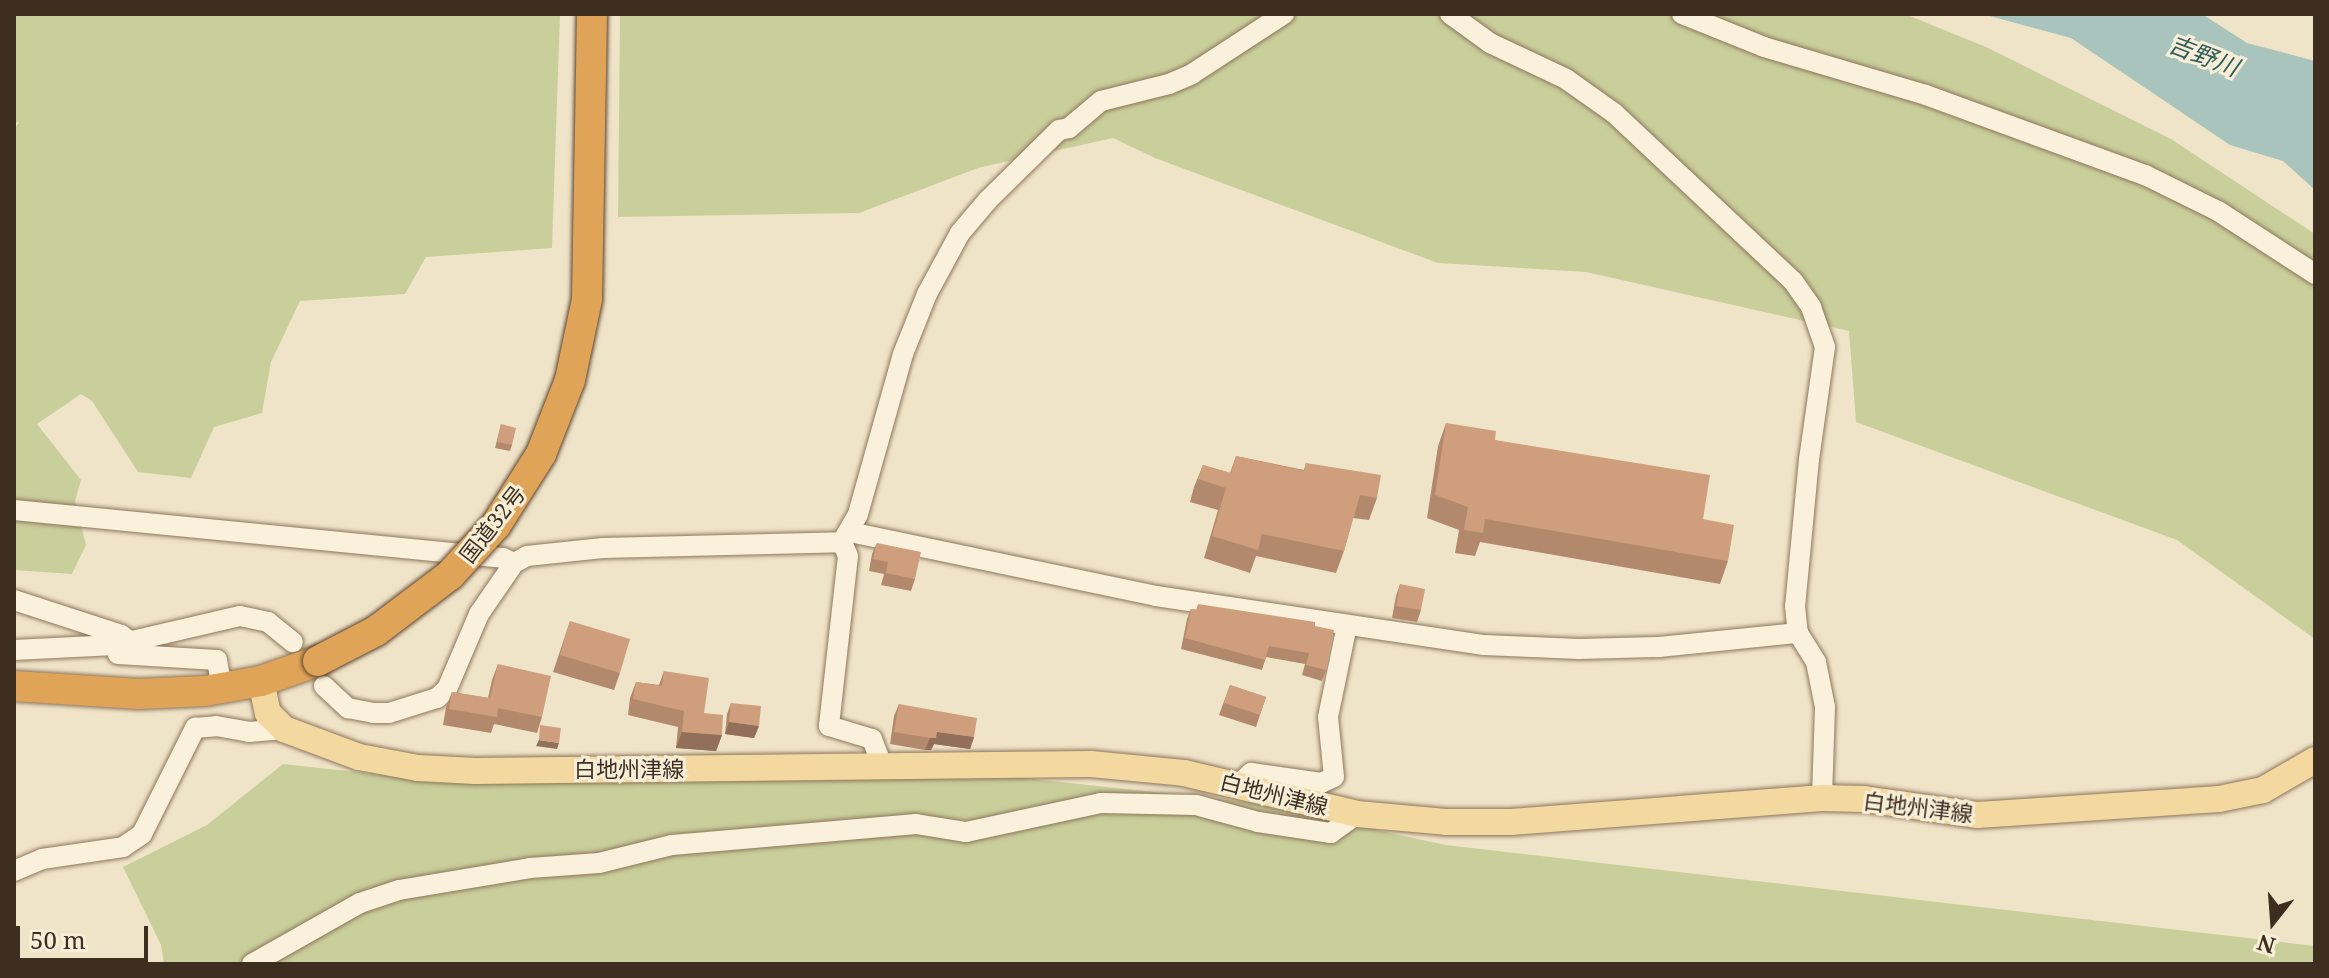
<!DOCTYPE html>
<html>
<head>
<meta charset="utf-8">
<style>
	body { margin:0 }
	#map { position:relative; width:2329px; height:978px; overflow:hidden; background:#f0e4c8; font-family:"Noto Serif","Noto Sans JP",serif }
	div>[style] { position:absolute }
	.green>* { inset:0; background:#c9cf9b }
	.water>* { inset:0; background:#a9c4bc }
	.roads { filter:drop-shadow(0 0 2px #8d765c) drop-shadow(0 0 2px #8d765c) }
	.minor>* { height:20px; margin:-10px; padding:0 10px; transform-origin:10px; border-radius:10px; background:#faf1dc }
	.major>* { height:26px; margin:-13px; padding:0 13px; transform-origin:13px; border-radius:13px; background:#f3d9a0 }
	.highway>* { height:30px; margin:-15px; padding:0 15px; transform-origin:15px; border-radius:15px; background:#e0a458 }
	.bridges { filter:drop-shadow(0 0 2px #5b4430) drop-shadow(0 0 2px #5b4430) }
	.highway-bridge>* { height:30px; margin:-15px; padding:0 15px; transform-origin:15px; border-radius:15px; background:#e0a458 }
	.wall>* { inset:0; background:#b2896c }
	.shaded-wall>* { inset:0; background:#916f58 }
	.building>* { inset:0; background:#cf9f7d }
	span { translate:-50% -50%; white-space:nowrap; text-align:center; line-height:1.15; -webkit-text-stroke:6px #f7eed8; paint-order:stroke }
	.street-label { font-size:22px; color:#3d2e20 }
	.water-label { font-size:24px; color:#2f5d5a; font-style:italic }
	.frame { position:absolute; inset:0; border:16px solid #3d2e20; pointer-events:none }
	.north { position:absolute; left:2233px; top:882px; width:80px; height:80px; -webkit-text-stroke:6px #f7eed8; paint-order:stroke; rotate:197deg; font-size:22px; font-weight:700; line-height:32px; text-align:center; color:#3d2e20 }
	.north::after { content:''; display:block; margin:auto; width:28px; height:36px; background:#3d2e20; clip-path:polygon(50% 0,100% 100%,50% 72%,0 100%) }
	.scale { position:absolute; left:16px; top:926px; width:132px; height:36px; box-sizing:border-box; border:4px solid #3d2e20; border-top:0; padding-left:10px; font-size:24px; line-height:28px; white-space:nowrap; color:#3d2e20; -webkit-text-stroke:6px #f7eed8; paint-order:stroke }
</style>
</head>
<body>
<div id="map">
	<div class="green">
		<i style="clip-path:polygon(14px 14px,560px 14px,552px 248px,426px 257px,405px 294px,300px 301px,271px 362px,262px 413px,214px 427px,191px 478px,138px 472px,92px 401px,81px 394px,37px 424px,81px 480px,75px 501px,86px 545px,72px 574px,14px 570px,14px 130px,19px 122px,14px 123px)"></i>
		<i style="clip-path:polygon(620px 14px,1905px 14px,1986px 47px,2171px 139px,2315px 234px,2315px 639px,2177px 540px,1856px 422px,1849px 331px,1586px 272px,1438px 263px,1155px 158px,1113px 138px,978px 168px,859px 213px,618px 217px)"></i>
		<i style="clip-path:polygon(283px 764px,429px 780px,1013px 777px,1246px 802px,1446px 845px,2315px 946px,2315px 964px,164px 964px,161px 945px,123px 867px,207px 825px)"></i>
	</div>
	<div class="water">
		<i style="clip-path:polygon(1982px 14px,2202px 14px,2247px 43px,2315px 61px,2315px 190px,2283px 161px,2230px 145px,2071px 38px)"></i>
	</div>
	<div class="roads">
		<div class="minor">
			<i style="left:1450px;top:14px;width:49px;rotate:35.9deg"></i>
			<i style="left:1490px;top:43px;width:84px;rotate:25.3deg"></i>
			<i style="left:1566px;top:79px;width:59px;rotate:35.3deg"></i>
			<i style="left:1614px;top:113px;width:245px;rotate:43.2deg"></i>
			<i style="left:1793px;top:281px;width:32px;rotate:55deg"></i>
			<i style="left:1811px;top:307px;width:42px;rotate:70.7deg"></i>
			<i style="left:1825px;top:347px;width:113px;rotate:98.1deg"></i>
			<i style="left:1809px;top:459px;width:148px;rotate:95.4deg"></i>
			<i style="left:1795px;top:606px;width:27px;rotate:84deg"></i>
			<i style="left:1798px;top:633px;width:34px;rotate:58deg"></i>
			<i style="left:1816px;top:662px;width:46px;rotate:78.7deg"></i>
			<i style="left:1825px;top:707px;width:91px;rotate:91.9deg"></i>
			<i style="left:1682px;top:14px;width:88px;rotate:21.9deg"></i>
			<i style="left:1764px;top:47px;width:169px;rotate:16.5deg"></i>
			<i style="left:1926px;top:95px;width:233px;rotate:20.1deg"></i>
			<i style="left:2145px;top:175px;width:81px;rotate:26.3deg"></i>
			<i style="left:2218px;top:211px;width:116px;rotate:33deg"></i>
			<i style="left:14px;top:510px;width:491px;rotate:5.6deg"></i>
			<i style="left:503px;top:558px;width:12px;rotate:24deg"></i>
			<i style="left:850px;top:532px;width:313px;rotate:11.8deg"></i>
			<i style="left:1156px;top:596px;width:332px;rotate:8.5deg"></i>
			<i style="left:1484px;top:645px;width:95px;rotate:2.4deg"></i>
			<i style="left:1579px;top:649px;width:80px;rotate:-1.4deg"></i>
			<i style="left:1659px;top:647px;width:140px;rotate:-5.8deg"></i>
			<i style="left:842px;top:542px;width:32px;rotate:-60deg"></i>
			<i style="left:858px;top:514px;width:166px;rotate:-74.3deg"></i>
			<i style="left:903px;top:354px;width:65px;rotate:-68.2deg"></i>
			<i style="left:927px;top:294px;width:69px;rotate:-61.6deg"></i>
			<i style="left:960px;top:233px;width:43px;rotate:-49.7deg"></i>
			<i style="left:988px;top:200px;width:100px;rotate:-44.6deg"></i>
			<i style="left:1059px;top:130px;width:10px;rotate:-11deg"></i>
			<i style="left:1069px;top:128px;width:42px;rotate:-40.2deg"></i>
			<i style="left:1101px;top:101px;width:70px;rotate:-14deg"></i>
			<i style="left:1169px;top:84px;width:25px;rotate:-23deg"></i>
			<i style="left:1192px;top:74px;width:110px;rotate:-33.1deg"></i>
			<i style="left:842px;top:542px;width:15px;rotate:67deg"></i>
			<i style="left:848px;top:556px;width:171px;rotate:96.4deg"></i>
			<i style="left:829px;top:726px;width:45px;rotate:16.8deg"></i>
			<i style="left:872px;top:739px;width:30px;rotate:69deg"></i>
			<i style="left:14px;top:600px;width:113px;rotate:18.1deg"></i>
			<i style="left:121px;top:635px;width:12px;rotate:35deg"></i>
			<i style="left:115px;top:645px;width:9px;rotate:72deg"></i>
			<i style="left:118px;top:654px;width:99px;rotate:3.5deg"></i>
			<i style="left:217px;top:660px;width:29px;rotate:80deg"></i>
			<i style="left:14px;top:650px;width:101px;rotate:-2.8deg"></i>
			<i style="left:115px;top:645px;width:128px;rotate:-13.1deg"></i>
			<i style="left:240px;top:616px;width:29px;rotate:12deg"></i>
			<i style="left:268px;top:622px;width:32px;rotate:39deg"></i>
			<i style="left:324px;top:686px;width:33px;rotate:43deg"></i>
			<i style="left:348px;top:708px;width:25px;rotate:11deg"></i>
			<i style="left:373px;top:713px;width:16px"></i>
			<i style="left:389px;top:713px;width:50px;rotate:-17.4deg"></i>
			<i style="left:437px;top:698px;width:13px;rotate:-42deg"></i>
			<i style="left:447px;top:689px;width:82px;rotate:-66.9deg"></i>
			<i style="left:479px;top:614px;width:62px;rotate:-55.5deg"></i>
			<i style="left:514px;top:563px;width:15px;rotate:-28deg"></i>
			<i style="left:527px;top:556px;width:76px;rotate:-6deg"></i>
			<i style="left:603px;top:548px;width:239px;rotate:-1.4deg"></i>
			<i style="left:1238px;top:785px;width:18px;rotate:-43deg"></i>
			<i style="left:1251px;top:773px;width:71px;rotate:8.1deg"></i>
			<i style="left:1321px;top:783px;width:14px;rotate:-25deg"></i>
			<i style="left:1334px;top:777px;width:60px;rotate:-95.7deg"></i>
			<i style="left:1328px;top:717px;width:94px;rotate:-78.3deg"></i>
			<i style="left:14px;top:871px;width:30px;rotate:-23deg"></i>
			<i style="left:42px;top:859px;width:82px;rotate:-8.4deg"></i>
			<i style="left:123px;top:847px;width:23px;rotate:-34deg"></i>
			<i style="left:142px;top:834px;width:119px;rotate:-63.4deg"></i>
			<i style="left:195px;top:728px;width:21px;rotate:-5deg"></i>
			<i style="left:216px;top:726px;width:34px;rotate:10deg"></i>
			<i style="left:249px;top:732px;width:35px;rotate:-5deg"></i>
			<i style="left:252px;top:964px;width:124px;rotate:-29.5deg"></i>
			<i style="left:360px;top:903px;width:41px;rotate:-18.4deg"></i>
			<i style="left:399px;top:890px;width:133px;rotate:-9.5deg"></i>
			<i style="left:530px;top:868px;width:69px;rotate:-4.1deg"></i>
			<i style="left:599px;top:863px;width:75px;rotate:-13.9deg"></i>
			<i style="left:672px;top:845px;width:245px;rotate:-4.9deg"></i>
			<i style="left:916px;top:824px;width:51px;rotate:9.1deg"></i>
			<i style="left:966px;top:832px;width:138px;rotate:-12.1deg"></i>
			<i style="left:1101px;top:803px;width:95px;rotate:1.2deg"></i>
			<i style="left:1196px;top:805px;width:64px;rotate:15.3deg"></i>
			<i style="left:1258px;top:822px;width:74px;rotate:8.6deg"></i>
			<i style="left:1331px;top:833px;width:32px;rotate:-36deg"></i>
		</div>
		<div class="major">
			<i style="left:261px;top:681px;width:33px;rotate:78deg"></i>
			<i style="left:268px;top:713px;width:23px;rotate:45deg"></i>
			<i style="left:284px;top:729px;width:80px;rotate:20.5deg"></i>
			<i style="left:359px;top:757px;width:60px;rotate:10.6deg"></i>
			<i style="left:418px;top:768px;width:57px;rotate:3deg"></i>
			<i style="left:475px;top:771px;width:616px;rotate:-0.65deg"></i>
			<i style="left:1091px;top:764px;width:93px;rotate:5.5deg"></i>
			<i style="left:1184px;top:773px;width:178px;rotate:13.3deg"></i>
			<i style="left:1357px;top:814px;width:89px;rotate:5.1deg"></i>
			<i style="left:1446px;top:822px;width:65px"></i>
			<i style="left:1511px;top:822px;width:312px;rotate:-4.4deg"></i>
			<i style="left:1822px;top:798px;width:42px;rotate:1.4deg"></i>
			<i style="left:1864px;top:799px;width:115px;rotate:8deg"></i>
			<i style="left:1978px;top:815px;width:242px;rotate:-3.8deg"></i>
			<i style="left:2219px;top:799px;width:45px;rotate:-11.6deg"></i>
			<i style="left:2263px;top:790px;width:60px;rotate:-30deg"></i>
		</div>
		<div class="highway">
			<i style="left:14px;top:686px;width:125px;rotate:3.7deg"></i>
			<i style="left:139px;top:694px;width:66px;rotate:-2.6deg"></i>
			<i style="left:205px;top:691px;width:57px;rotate:-10.1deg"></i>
			<i style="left:261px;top:681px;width:60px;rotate:-19.3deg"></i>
		</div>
	</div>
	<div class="bridges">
		<div class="highway-bridge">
			<i style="left:318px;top:661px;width:65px;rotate:-27.3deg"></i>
			<i style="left:376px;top:631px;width:93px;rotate:-37.1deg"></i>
			<i style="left:450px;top:575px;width:68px;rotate:-47.4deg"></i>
			<i style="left:496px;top:525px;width:84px;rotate:-57.6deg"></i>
			<i style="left:541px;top:454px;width:79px;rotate:-68.6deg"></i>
			<i style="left:570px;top:380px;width:83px;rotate:-78.1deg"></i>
			<i style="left:587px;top:299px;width:285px;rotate:-89deg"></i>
		</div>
	</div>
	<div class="wall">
		<i style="clip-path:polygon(1446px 423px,1495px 440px,1728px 561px,1720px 584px,1480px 542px,1475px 556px,1455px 553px,1459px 530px,1427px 518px,1438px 446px)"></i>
		<i style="clip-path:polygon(501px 424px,512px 445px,510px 451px,495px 448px)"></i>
		<i style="clip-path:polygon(1236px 456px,1304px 470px,1306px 463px,1377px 498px,1369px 520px,1353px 518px,1344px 551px,1336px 573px,1256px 556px,1250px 573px,1204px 558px,1218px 510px,1190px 502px,1194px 487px,1203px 465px,1230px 473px)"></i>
		<i style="clip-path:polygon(877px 543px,915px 579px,911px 591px,881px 585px,884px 574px,869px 571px,872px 554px)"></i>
		<i style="clip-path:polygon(1400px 584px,1421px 610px,1417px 622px,1392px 618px,1396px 596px)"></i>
		<i style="clip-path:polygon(1191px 609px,1315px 626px,1326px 670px,1322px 681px,1302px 675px,1305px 664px,1266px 657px,1262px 670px,1181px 649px,1187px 619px)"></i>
		<i style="clip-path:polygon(570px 621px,620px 673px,614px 690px,553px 672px)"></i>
		<i style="clip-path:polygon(498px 664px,542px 717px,537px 733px,494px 724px,491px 733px,443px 725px,446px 707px,452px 692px,488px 698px,492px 680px)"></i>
		<i style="clip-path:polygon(664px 671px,704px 713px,722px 735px,716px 751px,676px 748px,678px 727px,628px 715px,630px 698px,636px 682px,659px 685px)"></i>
		<i style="clip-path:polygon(1230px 685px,1266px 697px,1256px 727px,1219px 715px)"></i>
		<i style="clip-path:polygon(731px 703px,759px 726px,754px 738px,725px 734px,727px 714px)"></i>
		<i style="clip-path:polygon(899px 704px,974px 737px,970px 749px,934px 744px,931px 750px,925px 750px,890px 744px,894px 716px)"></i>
	</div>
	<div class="shaded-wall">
		<i style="clip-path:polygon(729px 722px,759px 726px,754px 738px,725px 734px)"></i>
		<i style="clip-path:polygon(682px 732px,722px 735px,716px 751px,676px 748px)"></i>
		<i style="clip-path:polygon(937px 732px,974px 737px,970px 749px,934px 744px,931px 750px,925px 750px,930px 738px)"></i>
		<i style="clip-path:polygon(539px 740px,559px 743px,557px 749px,536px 746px)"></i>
	</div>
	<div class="building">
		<i style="clip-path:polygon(1446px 423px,1496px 431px,1495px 440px,1710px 475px,1703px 519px,1734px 525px,1728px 561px,1485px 519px,1483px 533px,1464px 530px,1468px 507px,1435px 495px)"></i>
		<i style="clip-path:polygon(501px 424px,516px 428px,512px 445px,497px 442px)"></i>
		<i style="clip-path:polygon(1236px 456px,1304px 471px,1306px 463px,1381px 475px,1377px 498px,1360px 495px,1344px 551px,1262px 534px,1258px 550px,1212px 536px,1226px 488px,1198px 479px,1203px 465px,1231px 473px)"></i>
		<i style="clip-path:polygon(877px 543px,921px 552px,915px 579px,886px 573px,888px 562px,873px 559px)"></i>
		<i style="clip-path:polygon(1400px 584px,1425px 589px,1421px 610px,1396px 606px)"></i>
		<i style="clip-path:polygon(1198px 604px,1315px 622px,1315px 626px,1334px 630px,1326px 670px,1306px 665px,1309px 653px,1269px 646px,1265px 660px,1185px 638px,1191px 609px,1196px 610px)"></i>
		<i style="clip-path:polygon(570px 621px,630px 639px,620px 673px,560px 655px)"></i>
		<i style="clip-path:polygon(498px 664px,551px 676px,542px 717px,498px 708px,497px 717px,449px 709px,452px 692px,490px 698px)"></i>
		<i style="clip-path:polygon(664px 671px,709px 678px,704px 713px,723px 715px,722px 735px,682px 732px,684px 711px,633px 699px,636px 682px,662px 686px)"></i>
		<i style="clip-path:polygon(1230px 685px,1266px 697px,1260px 715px,1224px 703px)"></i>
		<i style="clip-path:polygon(731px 703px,761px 706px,759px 726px,729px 722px)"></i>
		<i style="clip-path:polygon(899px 704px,977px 718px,974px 737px,937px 732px,936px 738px,930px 738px,894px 732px)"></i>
		<i style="clip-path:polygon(540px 725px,561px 728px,559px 743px,539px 740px)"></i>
	</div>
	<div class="street-label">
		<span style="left:492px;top:524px;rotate:-52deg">国道32号</span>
		<span style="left:629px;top:769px">白地州津線</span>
		<span style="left:1274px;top:794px;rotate:14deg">白地州津線</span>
		<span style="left:1918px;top:807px;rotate:7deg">白地州津線</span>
	</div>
	<div class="water-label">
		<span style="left:2204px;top:55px;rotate:21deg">吉野川</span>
	</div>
	<div class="frame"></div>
	<div class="north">N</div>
	<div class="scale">50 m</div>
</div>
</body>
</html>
